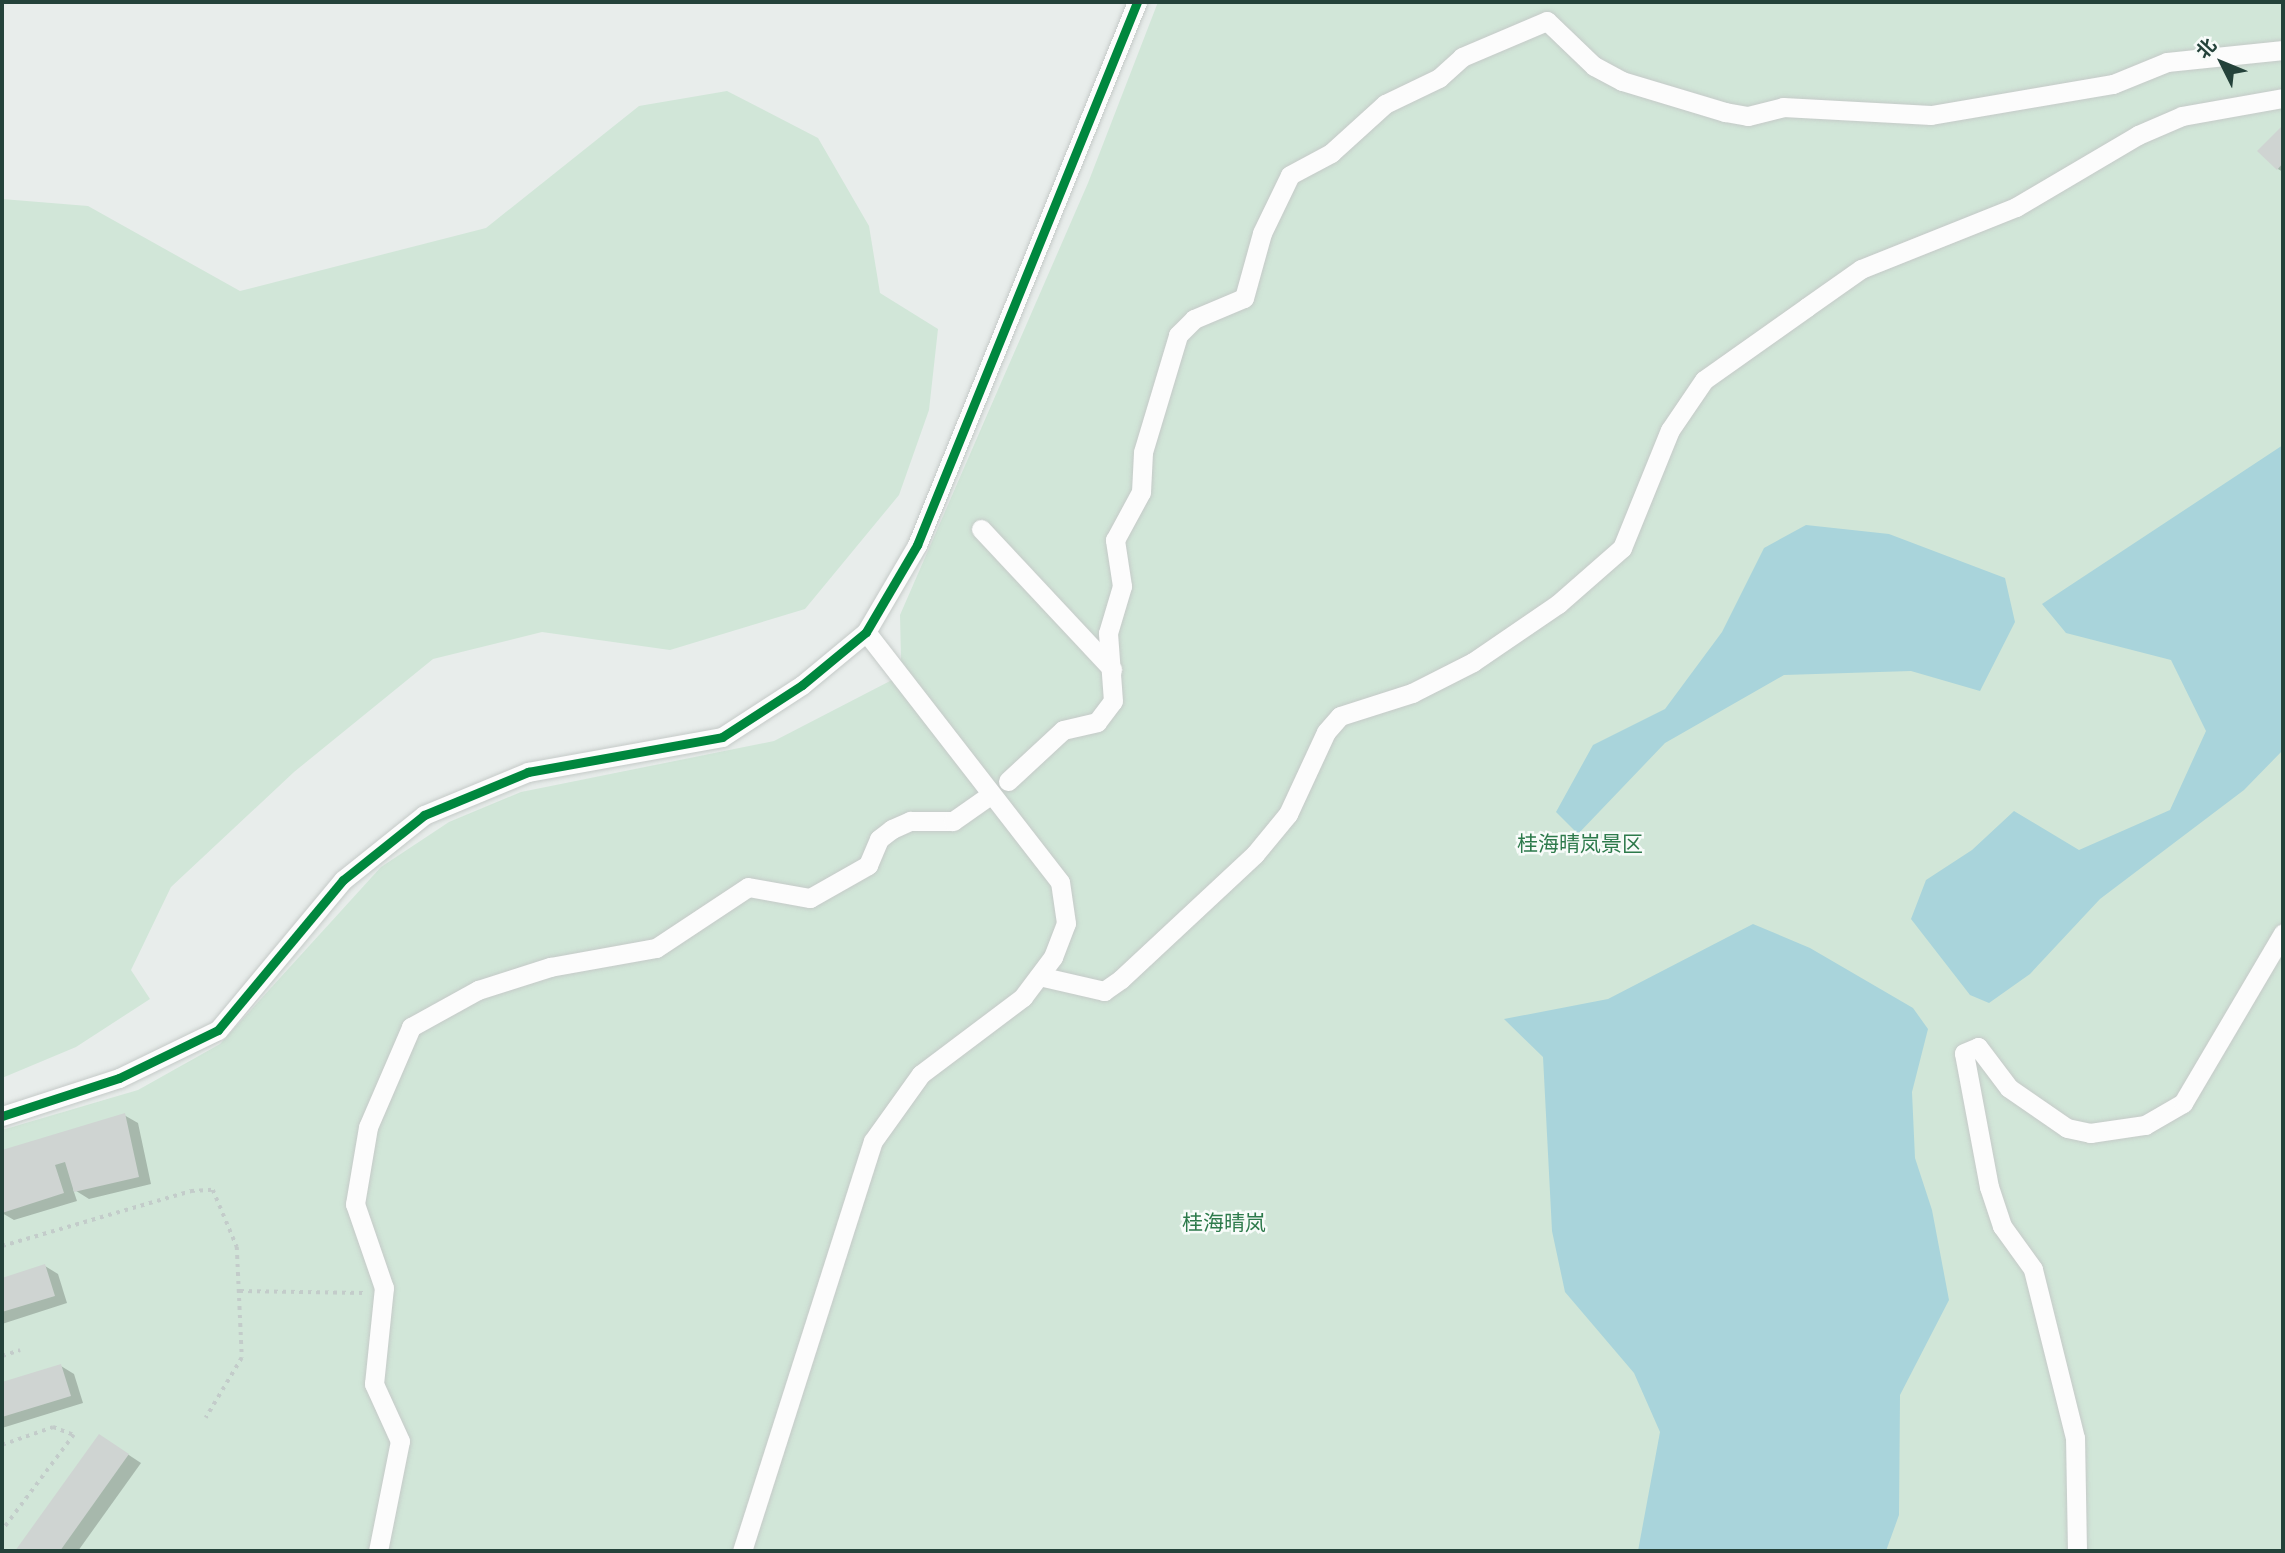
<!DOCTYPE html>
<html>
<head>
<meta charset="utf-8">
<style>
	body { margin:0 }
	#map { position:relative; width:2285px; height:1553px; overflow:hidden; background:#e8edeb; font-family:Signika,"Noto Sans SC",sans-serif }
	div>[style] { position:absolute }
	.green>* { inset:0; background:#d1e6d8 }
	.water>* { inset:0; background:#a9d4db }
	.shadow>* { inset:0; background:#0003 }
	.building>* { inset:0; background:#cfd4d2 }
	.path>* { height:3.5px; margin-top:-1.75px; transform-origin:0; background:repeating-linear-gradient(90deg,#c3ccca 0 3.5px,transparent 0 8.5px) }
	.roads { filter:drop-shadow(0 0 2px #c5cac8) drop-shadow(0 0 2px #c5cac8) }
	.minor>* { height:19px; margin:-9.5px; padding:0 9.5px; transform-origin:9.5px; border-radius:9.5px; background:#fcfcfc }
	.cycleway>* { height:9px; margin:-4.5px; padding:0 4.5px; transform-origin:4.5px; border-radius:4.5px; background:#00873e }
	span { translate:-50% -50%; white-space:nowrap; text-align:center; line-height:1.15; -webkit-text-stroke:5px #f7fbf9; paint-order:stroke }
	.park-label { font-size:21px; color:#2d7a4b }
	.frame { position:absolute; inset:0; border:4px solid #24423a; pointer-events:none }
	.north { position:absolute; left:2187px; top:28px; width:70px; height:70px; -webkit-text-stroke:5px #f7fbf9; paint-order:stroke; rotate:313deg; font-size:19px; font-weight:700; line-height:28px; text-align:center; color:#24423a }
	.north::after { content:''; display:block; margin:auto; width:24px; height:32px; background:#24423a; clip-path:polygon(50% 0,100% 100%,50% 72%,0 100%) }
</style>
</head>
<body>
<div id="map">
	<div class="green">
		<i style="clip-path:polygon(1158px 2px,2283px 2px,2283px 1551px,2px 1551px,2px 1130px,138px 1090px,220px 1044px,381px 867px,449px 822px,521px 792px,774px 741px,892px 680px,901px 658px,900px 615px,1088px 183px)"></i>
		<i style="clip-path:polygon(727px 91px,818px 138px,869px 226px,880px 293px,938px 329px,929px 410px,899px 495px,805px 609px,670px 650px,542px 632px,433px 659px,294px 772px,171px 887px,131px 970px,150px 999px,76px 1047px,2px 1078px,2px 199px,88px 206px,240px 291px,486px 228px,639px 106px)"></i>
	</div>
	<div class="water">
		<i style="clip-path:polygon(2283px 445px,2283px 750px,2244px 790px,2100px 899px,2030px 974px,1989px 1003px,1970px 995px,1911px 919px,1926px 880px,1972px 850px,2014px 811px,2079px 850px,2170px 810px,2206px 731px,2171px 660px,2066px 633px,2042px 604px)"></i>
		<i style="clip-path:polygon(1806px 525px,1889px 534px,2005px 578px,2015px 622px,1980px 691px,1911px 671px,1784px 675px,1665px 743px,1578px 834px,1556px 812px,1593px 745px,1665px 709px,1722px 632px,1764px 548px)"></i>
		<i style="clip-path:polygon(1753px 924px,1810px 948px,1913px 1008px,1928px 1029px,1912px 1092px,1915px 1158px,1932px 1210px,1949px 1300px,1900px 1395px,1899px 1515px,1886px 1551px,1638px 1551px,1660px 1432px,1634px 1373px,1565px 1292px,1552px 1231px,1543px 1057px,1504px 1019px,1608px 999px)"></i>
	</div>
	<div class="shadow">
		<i style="clip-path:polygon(2281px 129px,2283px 130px,2283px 172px,2278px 169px)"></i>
		<i style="clip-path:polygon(124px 1115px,138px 1123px,151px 1184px,89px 1199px,73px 1189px,77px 1201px,14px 1220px,2px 1213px,2px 1152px)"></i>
		<i style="clip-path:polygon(45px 1266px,58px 1274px,67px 1303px,2px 1324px,2px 1279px)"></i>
		<i style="clip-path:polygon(61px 1366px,74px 1374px,83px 1403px,2px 1428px,2px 1384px)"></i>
		<i style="clip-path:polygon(100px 1436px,141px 1463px,78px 1551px,17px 1551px)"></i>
	</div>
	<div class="building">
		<i style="clip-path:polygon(2281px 127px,2283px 163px,2277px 170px,2257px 151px)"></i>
		<i style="clip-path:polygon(125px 1113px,139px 1177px,74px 1192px,65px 1162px,55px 1165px,64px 1193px,2px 1213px,2px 1150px)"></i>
		<i style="clip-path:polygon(45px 1264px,55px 1296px,2px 1312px,2px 1278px)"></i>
		<i style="clip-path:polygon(61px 1364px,71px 1396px,2px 1417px,2px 1382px)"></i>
		<i style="clip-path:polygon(99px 1434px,129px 1454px,60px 1551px,15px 1551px)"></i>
	</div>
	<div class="path">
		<i style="left:2px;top:1246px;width:197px;rotate:-16.2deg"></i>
		<i style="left:191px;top:1191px;width:22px;rotate:-3deg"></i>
		<i style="left:213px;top:1190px;width:62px;rotate:67.2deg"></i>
		<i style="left:237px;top:1247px;width:111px;rotate:87.4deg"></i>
		<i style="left:242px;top:1358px;width:70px;rotate:121deg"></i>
		<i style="left:240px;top:1291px;width:124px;rotate:0.9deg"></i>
		<i style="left:2px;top:1356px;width:19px;rotate:-18deg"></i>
		<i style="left:2px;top:1445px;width:54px;rotate:-19.4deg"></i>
		<i style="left:53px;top:1427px;width:22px;rotate:21deg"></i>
		<i style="left:74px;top:1435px;width:120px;rotate:126.9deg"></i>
	</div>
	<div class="roads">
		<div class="minor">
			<i style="left:981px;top:529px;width:192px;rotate:46.9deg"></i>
			<i style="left:1008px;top:781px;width:75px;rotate:-42.8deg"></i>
			<i style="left:1063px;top:730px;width:35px;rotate:-13deg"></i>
			<i style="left:1097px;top:722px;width:26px;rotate:-53deg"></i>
			<i style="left:1113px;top:701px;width:68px;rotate:-94.2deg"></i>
			<i style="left:1108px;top:633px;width:49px;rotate:-73.4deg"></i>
			<i style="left:1122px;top:586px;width:47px;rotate:-98.7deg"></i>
			<i style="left:1115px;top:540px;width:55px;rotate:-61.6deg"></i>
			<i style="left:1141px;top:492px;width:40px;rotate:-87.1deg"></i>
			<i style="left:1143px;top:452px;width:122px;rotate:-73.3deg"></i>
			<i style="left:1178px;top:335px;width:23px;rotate:-45deg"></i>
			<i style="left:1194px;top:319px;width:54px;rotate:-22.8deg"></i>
			<i style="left:1244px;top:298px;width:67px;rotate:-74.5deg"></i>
			<i style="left:1262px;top:233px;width:64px;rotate:-64.2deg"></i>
			<i style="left:1290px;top:175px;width:47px;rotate:-28.2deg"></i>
			<i style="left:1331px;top:153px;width:73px;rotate:-42.2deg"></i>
			<i style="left:1385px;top:104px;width:60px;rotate:-25.7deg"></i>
			<i style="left:1439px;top:78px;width:31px;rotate:-42deg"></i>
			<i style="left:1462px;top:57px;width:92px;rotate:-23deg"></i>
			<i style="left:1547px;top:21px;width:65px;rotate:43.8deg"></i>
			<i style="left:1594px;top:66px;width:32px;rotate:28deg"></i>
			<i style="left:1622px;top:81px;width:108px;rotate:16.8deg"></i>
			<i style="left:1725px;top:112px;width:23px;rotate:10deg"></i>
			<i style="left:1748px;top:116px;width:36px;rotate:-14deg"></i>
			<i style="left:1783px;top:107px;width:148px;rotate:3.1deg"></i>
			<i style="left:1931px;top:115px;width:185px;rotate:-9.7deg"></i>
			<i style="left:2113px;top:84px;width:58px;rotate:-22.2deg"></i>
			<i style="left:2167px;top:62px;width:117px;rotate:-5.9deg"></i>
			<i style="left:1039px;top:976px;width:67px;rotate:13deg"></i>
			<i style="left:1104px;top:991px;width:21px;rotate:-35deg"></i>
			<i style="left:1121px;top:979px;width:183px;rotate:-43deg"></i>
			<i style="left:1255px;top:854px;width:52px;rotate:-50.5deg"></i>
			<i style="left:1288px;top:814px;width:90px;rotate:-65.1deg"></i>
			<i style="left:1326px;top:732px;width:21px;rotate:-49deg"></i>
			<i style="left:1340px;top:716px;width:76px;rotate:-17.7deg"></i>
			<i style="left:1412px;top:693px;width:68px;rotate:-26.9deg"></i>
			<i style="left:1473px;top:662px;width:103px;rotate:-34.3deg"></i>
			<i style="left:1558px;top:604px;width:85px;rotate:-41.2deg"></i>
			<i style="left:1622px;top:548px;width:127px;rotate:-67.9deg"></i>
			<i style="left:1670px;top:430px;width:60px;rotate:-55.8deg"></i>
			<i style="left:1704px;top:380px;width:126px;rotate:-35.3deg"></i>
			<i style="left:1807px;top:307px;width:66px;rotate:-35.1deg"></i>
			<i style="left:1861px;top:269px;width:167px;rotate:-21.8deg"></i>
			<i style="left:2016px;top:207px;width:142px;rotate:-30.5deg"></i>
			<i style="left:2138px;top:135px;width:48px;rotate:-23.4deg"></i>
			<i style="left:2182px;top:116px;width:103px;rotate:-10.1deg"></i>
			<i style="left:2px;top:1116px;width:123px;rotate:-18deg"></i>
			<i style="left:119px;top:1078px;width:110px;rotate:-25.9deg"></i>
			<i style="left:218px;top:1030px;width:195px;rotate:-50.2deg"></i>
			<i style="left:343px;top:880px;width:104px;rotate:-38.7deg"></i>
			<i style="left:424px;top:815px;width:113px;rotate:-22.5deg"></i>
			<i style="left:528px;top:772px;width:197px;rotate:-10.2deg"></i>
			<i style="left:722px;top:737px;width:95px;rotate:-33deg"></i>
			<i style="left:802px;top:685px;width:83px;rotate:-39.6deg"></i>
			<i style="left:866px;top:632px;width:101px;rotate:-59.6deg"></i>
			<i style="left:917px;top:545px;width:586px;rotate:-67.94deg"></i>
			<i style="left:378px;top:1551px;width:112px;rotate:-78.7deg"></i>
			<i style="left:400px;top:1441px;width:63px;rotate:-114.5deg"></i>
			<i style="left:374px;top:1384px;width:97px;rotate:-84.1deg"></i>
			<i style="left:384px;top:1288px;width:89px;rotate:-109deg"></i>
			<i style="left:355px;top:1204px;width:78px;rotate:-80.4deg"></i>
			<i style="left:368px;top:1127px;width:109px;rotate:-66.7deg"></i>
			<i style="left:411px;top:1027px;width:77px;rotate:-28.9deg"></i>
			<i style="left:478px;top:990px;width:76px;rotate:-17.7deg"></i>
			<i style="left:550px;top:967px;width:108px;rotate:-10.2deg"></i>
			<i style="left:656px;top:948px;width:110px;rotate:-33.5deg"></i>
			<i style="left:748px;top:887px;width:63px;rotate:10.1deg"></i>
			<i style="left:810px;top:898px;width:67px;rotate:-29.6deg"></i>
			<i style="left:868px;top:865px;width:28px;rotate:-67deg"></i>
			<i style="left:879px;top:839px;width:16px;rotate:-38deg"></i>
			<i style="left:892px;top:829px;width:20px;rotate:-24deg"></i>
			<i style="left:910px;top:821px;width:43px"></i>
			<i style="left:953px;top:821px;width:38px;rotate:-35deg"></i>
			<i style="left:742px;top:1551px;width:430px;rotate:-72.3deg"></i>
			<i style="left:873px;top:1141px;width:82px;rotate:-54.4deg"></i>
			<i style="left:921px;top:1074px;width:128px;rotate:-37deg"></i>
			<i style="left:1023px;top:997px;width:50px;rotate:-53.1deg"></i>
			<i style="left:1053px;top:957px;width:36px;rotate:-69deg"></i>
			<i style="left:1066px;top:923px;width:41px;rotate:-98.3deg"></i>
			<i style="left:1060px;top:882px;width:316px;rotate:-127.8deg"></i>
			<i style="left:2077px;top:1551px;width:113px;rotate:-91deg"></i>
			<i style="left:2075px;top:1438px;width:174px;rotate:-104deg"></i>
			<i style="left:2033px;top:1269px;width:53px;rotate:-125.8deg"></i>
			<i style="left:2002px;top:1226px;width:41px;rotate:-108.4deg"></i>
			<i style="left:1989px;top:1187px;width:136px;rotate:-100.6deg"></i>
			<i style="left:1964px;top:1053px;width:15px;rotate:-23deg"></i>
			<i style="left:1978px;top:1047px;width:51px;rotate:52.9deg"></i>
			<i style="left:2009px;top:1088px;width:70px;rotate:34.6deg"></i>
			<i style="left:2067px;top:1128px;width:24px;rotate:12deg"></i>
			<i style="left:2090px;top:1133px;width:56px;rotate:-8.3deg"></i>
			<i style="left:2145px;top:1125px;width:44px;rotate:-30.1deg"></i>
			<i style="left:2183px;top:1103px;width:197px;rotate:-59.5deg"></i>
		</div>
	</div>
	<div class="cycleway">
		<i style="left:2px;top:1116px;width:123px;rotate:-18deg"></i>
		<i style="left:119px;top:1078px;width:110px;rotate:-25.9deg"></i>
		<i style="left:218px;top:1030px;width:195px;rotate:-50.2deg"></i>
		<i style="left:343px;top:880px;width:104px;rotate:-38.7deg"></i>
		<i style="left:424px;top:815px;width:113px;rotate:-22.5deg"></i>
		<i style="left:528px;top:772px;width:197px;rotate:-10.2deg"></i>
		<i style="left:722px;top:737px;width:95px;rotate:-33deg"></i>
		<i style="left:802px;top:685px;width:83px;rotate:-39.6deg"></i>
		<i style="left:866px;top:632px;width:101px;rotate:-59.6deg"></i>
		<i style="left:917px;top:545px;width:586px;rotate:-67.94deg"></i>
	</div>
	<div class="park-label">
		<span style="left:1580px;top:844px">桂海晴岚景区</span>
		<span style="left:1224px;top:1223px">桂海晴岚</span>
	</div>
	<div class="frame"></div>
	<div class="north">北</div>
</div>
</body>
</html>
